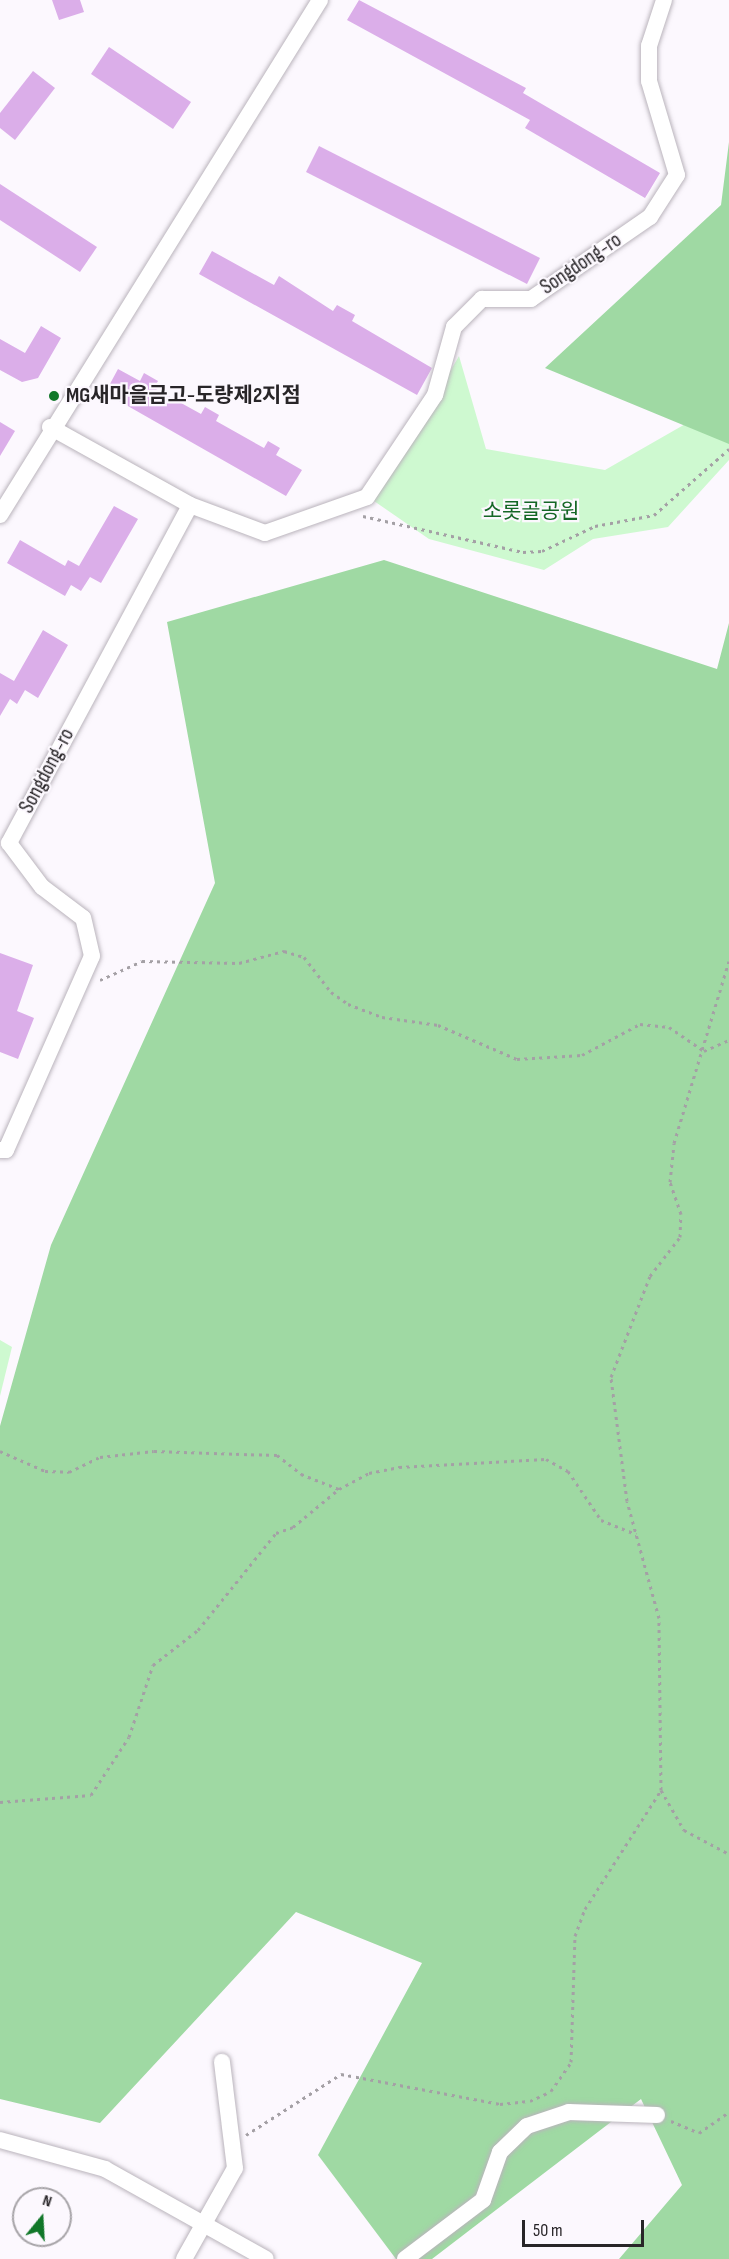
<!DOCTYPE html>
<html>
<head>
<meta charset="utf-8">
<style>
	body { margin:0 }
	#map { position:relative; width:729px; height:2259px; overflow:hidden; background:#fcf8fe; font-family:"Sofia Sans Condensed","Noto Sans KR",sans-serif }
	div>[style] { position:absolute }
	.green>* { inset:0; background:#cef9d0 }
	.forest>* { inset:0; background:#9fd9a3 }
	.building>* { inset:0; background:#dbaee9 }
	.path>* { height:3px; margin-top:-1.5px; transform-origin:0; background:repeating-linear-gradient(90deg,#a4a0a5 0 3px,transparent 0 7.5px) }
	.roads { filter:drop-shadow(0 0 2px #bab4bc) drop-shadow(0 0 2px #bab4bc) }
	.minor>* { height:16px; margin:-8px; padding:0 8px; transform-origin:8px; border-radius:8px; background:#fff }
	.dots>* { width:16px; height:16px; translate:-50% -50%; box-sizing:border-box; border:3px solid #fcf8fe; border-radius:50% }
	span { translate:-50% -50%; white-space:nowrap; text-align:center; line-height:1.15; -webkit-text-stroke:4.5px #fcf8fe; paint-order:stroke }
	.street-label { font-size:21px; color:#282528 }
	.poi-label { font-size:21px; color:#282528; font-weight:700 }
	.left { translate:0 -50%; text-align:left }
	.park-label { font-size:21px; color:#156726 }
	.north { position:absolute; left:12px; top:2187px; width:60px; height:60px; box-sizing:border-box; background:#fcf8fe; border:2px solid #a7a4a8; border-radius:50%; rotate:18deg; font-size:16px; font-weight:700; line-height:24px; text-align:center; color:#282528 }
	.north::after { content:''; display:block; margin:auto; width:21px; height:27px; background:#117729; clip-path:polygon(50% 0,100% 100%,50% 72%,0 100%) }
	.scale { position:absolute; left:522px; top:2220px; width:122px; height:27px; box-sizing:border-box; border:3px solid #282528; border-top:0; padding-left:8px; font-size:18px; line-height:21px; white-space:nowrap; color:#282528; -webkit-text-stroke:4px #fcf8fe; paint-order:stroke }
</style>
</head>
<body>
<div id="map">
	<div class="green">
		<i style="clip-path:polygon(459px 356px,486px 449px,605px 470px,729px 399px,729px 460px,668px 527px,593px 539px,544px 570px,429px 539px,374px 501px)"></i>
		<i style="clip-path:polygon(0 1340px,12px 1347px,0 1396px)"></i>
	</div>
	<div class="forest">
		<i style="clip-path:polygon(729px 142px,729px 444px,545px 368px,721px 205px)"></i>
		<i style="clip-path:polygon(384px 560px,717px 669px,729px 623px,729px 2259px,619px 2259px,682px 2185px,641px 2099px,432px 2259px,396px 2259px,318px 2155px,422px 1963px,296px 1912px,100px 2123px,0 2099px,0 1426px,51px 1245px,215px 883px,167px 622px)"></i>
	</div>
	<div class="building">
		<i style="clip-path:polygon(52px 0,80px 0,84px 12px,59px 20px)"></i>
		<i style="clip-path:polygon(359px 0,526px 88px,523px 93px,660px 173px,645px 198px,525px 128px,530px 120px,347px 20px)"></i>
		<i style="clip-path:polygon(109px 47px,191px 102px,173px 129px,91px 74px)"></i>
		<i style="clip-path:polygon(33px 71px,55px 88px,15px 140px,0 128px,0 113px)"></i>
		<i style="clip-path:polygon(319px 146px,540px 258px,527px 284px,306px 172px)"></i>
		<i style="clip-path:polygon(0 184px,97px 247px,80px 272px,0 220px)"></i>
		<i style="clip-path:polygon(212px 251px,274px 285px,279px 276px,333px 311px,337px 305px,355px 315px,352px 321px,432px 368px,417px 395px,199px 274px)"></i>
		<i style="clip-path:polygon(41px 326px,61px 338px,38px 378px,22px 382px,0 370px,0 339px,25px 353px)"></i>
		<i style="clip-path:polygon(118px 369px,140px 381px,144px 373px,158px 381px,154px 388px,201px 414px,205px 407px,219px 415px,216px 421px,264px 448px,268px 441px,280px 448px,276px 455px,302px 470px,286px 496px,105px 393px)"></i>
		<i style="clip-path:polygon(0 422px,15px 431px,0 456px)"></i>
		<i style="clip-path:polygon(114px 506px,138px 519px,101px 583px,90px 577px,81px 591px,71px 585px,65px 596px,7px 563px,20px 540px,65px 566px,68px 560px,79px 566px)"></i>
		<i style="clip-path:polygon(43px 630px,68px 645px,38px 698px,25px 690px,17px 704px,10px 699px,0 716px,0 673px,14px 681px)"></i>
		<i style="clip-path:polygon(0 953px,33px 965px,17px 1011px,34px 1018px,18px 1059px,0 1052px)"></i>
	</div>
	<div class="path">
		<i style="left:363px;top:516px;width:164px;rotate:12.7deg"></i>
		<i style="left:523px;top:552px;width:19px;rotate:-3deg"></i>
		<i style="left:542px;top:551px;width:59px;rotate:-25.3deg"></i>
		<i style="left:595px;top:526px;width:60px;rotate:-10.6deg"></i>
		<i style="left:654px;top:515px;width:100px;rotate:-41.3deg"></i>
		<i style="left:100px;top:980px;width:46px;rotate:-24.3deg"></i>
		<i style="left:142px;top:961px;width:97px;rotate:1.2deg"></i>
		<i style="left:239px;top:963px;width:47px;rotate:-14.9deg"></i>
		<i style="left:284px;top:951px;width:21px;rotate:17deg"></i>
		<i style="left:304px;top:957px;width:44px;rotate:52.4deg"></i>
		<i style="left:331px;top:992px;width:21px;rotate:35deg"></i>
		<i style="left:348px;top:1004px;width:36px;rotate:21deg"></i>
		<i style="left:382px;top:1017px;width:57px;rotate:8.1deg"></i>
		<i style="left:438px;top:1025px;width:86px;rotate:23.3deg"></i>
		<i style="left:517px;top:1059px;width:65px;rotate:-3.5deg"></i>
		<i style="left:582px;top:1055px;width:66px;rotate:-28.1deg"></i>
		<i style="left:640px;top:1024px;width:29px;rotate:6deg"></i>
		<i style="left:669px;top:1027px;width:42px;rotate:34.4deg"></i>
		<i style="left:704px;top:1051px;width:27px;rotate:-24deg"></i>
		<i style="left:0;top:1451px;width:49px;rotate:24deg"></i>
		<i style="left:45px;top:1471px;width:24px;rotate:2deg"></i>
		<i style="left:69px;top:1472px;width:34px;rotate:-26deg"></i>
		<i style="left:100px;top:1457px;width:54px;rotate:-6.3deg"></i>
		<i style="left:154px;top:1451px;width:123px;rotate:1.9deg"></i>
		<i style="left:277px;top:1455px;width:31px;rotate:38deg"></i>
		<i style="left:301px;top:1474px;width:41px;rotate:21.5deg"></i>
		<i style="left:661px;top:1790px;width:46px;rotate:60.1deg"></i>
		<i style="left:684px;top:1830px;width:51px;rotate:28.1deg"></i>
		<i style="left:0;top:1802px;width:91px;rotate:-4.4deg"></i>
		<i style="left:91px;top:1795px;width:69px;rotate:-56.8deg"></i>
		<i style="left:129px;top:1737px;width:76px;rotate:-71.6deg"></i>
		<i style="left:153px;top:1665px;width:57px;rotate:-37.9deg"></i>
		<i style="left:198px;top:1630px;width:124px;rotate:-51.2deg"></i>
		<i style="left:276px;top:1533px;width:18px;rotate:-19deg"></i>
		<i style="left:293px;top:1527px;width:60px;rotate:-39.6deg"></i>
		<i style="left:339px;top:1489px;width:34px;rotate:-28deg"></i>
		<i style="left:369px;top:1473px;width:31px;rotate:-11deg"></i>
		<i style="left:399px;top:1467px;width:147px;rotate:-3.1deg"></i>
		<i style="left:546px;top:1459px;width:25px;rotate:29deg"></i>
		<i style="left:568px;top:1471px;width:59px;rotate:56deg"></i>
		<i style="left:601px;top:1520px;width:38px;rotate:22deg"></i>
		<i style="left:671px;top:2121px;width:30px;rotate:23deg"></i>
		<i style="left:699px;top:2133px;width:37px;rotate:-35deg"></i>
		<i style="left:246px;top:2135px;width:113px;rotate:-32.7deg"></i>
		<i style="left:341px;top:2074px;width:162px;rotate:10.7deg"></i>
		<i style="left:500px;top:2104px;width:30px;rotate:-6deg"></i>
		<i style="left:530px;top:2101px;width:23px;rotate:-25deg"></i>
		<i style="left:551px;top:2091px;width:35px;rotate:-55deg"></i>
		<i style="left:571px;top:2062px;width:126px;rotate:-88.2deg"></i>
		<i style="left:575px;top:1936px;width:29px;rotate:-70deg"></i>
		<i style="left:585px;top:1909px;width:141px;rotate:-57.4deg"></i>
		<i style="left:661px;top:1790px;width:172px;rotate:-90.7deg"></i>
		<i style="left:659px;top:1618px;width:121px;rotate:-105.3deg"></i>
		<i style="left:627px;top:1501px;width:125px;rotate:-97.4deg"></i>
		<i style="left:611px;top:1377px;width:108px;rotate:-68.9deg"></i>
		<i style="left:650px;top:1276px;width:49px;rotate:-52.4deg"></i>
		<i style="left:680px;top:1237px;width:23px;rotate:-88deg"></i>
		<i style="left:681px;top:1214px;width:34px;rotate:-109deg"></i>
		<i style="left:670px;top:1182px;width:39px;rotate:-84deg"></i>
		<i style="left:674px;top:1143px;width:190px;rotate:-73.2deg"></i>
	</div>
	<div class="roads">
		<div class="minor">
			<i style="left:50px;top:427px;width:160px;rotate:29.1deg"></i>
			<i style="left:0;top:515px;width:606px;rotate:-58.14deg"></i>
			<i style="left:0;top:1150px;width:6px"></i>
			<i style="left:6px;top:1150px;width:212px;rotate:-66.1deg"></i>
			<i style="left:92px;top:956px;width:39px;rotate:-103deg"></i>
			<i style="left:83px;top:918px;width:51px;rotate:-142.9deg"></i>
			<i style="left:42px;top:887px;width:55px;rotate:-126.9deg"></i>
			<i style="left:9px;top:843px;width:383px;rotate:-61.8deg"></i>
			<i style="left:190px;top:505px;width:80px;rotate:20.5deg"></i>
			<i style="left:265px;top:533px;width:108px;rotate:-19.4deg"></i>
			<i style="left:367px;top:497px;width:123px;rotate:-56.3deg"></i>
			<i style="left:435px;top:395px;width:71px;rotate:-74.4deg"></i>
			<i style="left:454px;top:327px;width:40px;rotate:-45deg"></i>
			<i style="left:482px;top:299px;width:49px"></i>
			<i style="left:531px;top:299px;width:145px;rotate:-34.6deg"></i>
			<i style="left:650px;top:217px;width:50px;rotate:-57.3deg"></i>
			<i style="left:677px;top:175px;width:98px;rotate:-106.6deg"></i>
			<i style="left:649px;top:81px;width:35px;rotate:-90deg"></i>
			<i style="left:649px;top:46px;width:48px;rotate:-71.9deg"></i>
			<i style="left:0;top:2140px;width:109px;rotate:15.4deg"></i>
			<i style="left:105px;top:2169px;width:184px;rotate:29.2deg"></i>
			<i style="left:184px;top:2259px;width:104px;rotate:-60.7deg"></i>
			<i style="left:235px;top:2168px;width:107px;rotate:-97deg"></i>
			<i style="left:405px;top:2259px;width:98px;rotate:-37.1deg"></i>
			<i style="left:483px;top:2200px;width:51px;rotate:-70.5deg"></i>
			<i style="left:500px;top:2152px;width:37px;rotate:-44deg"></i>
			<i style="left:527px;top:2126px;width:44px;rotate:-18.4deg"></i>
			<i style="left:569px;top:2112px;width:88px;rotate:2deg"></i>
		</div>
	</div>
	<div class="dots">
		<i style="left:54px;top:396px;background:#117729"></i>
	</div>
	<div class="street-label">
		<span style="left:581px;top:264px;rotate:-34deg">Songdong-ro</span>
		<span style="left:47px;top:771px;rotate:-62deg">Songdong-ro</span>
	</div>
	<div class="poi-label">
		<span class="left" style="left:66px;top:396px">MG새마을금고-도량제2지점</span>
	</div>
	<div class="park-label">
		<span style="left:531px;top:512px">소롯골공원</span>
	</div>
	<div class="north">N</div>
	<div class="scale">50 m</div>
</div>
</body>
</html>
